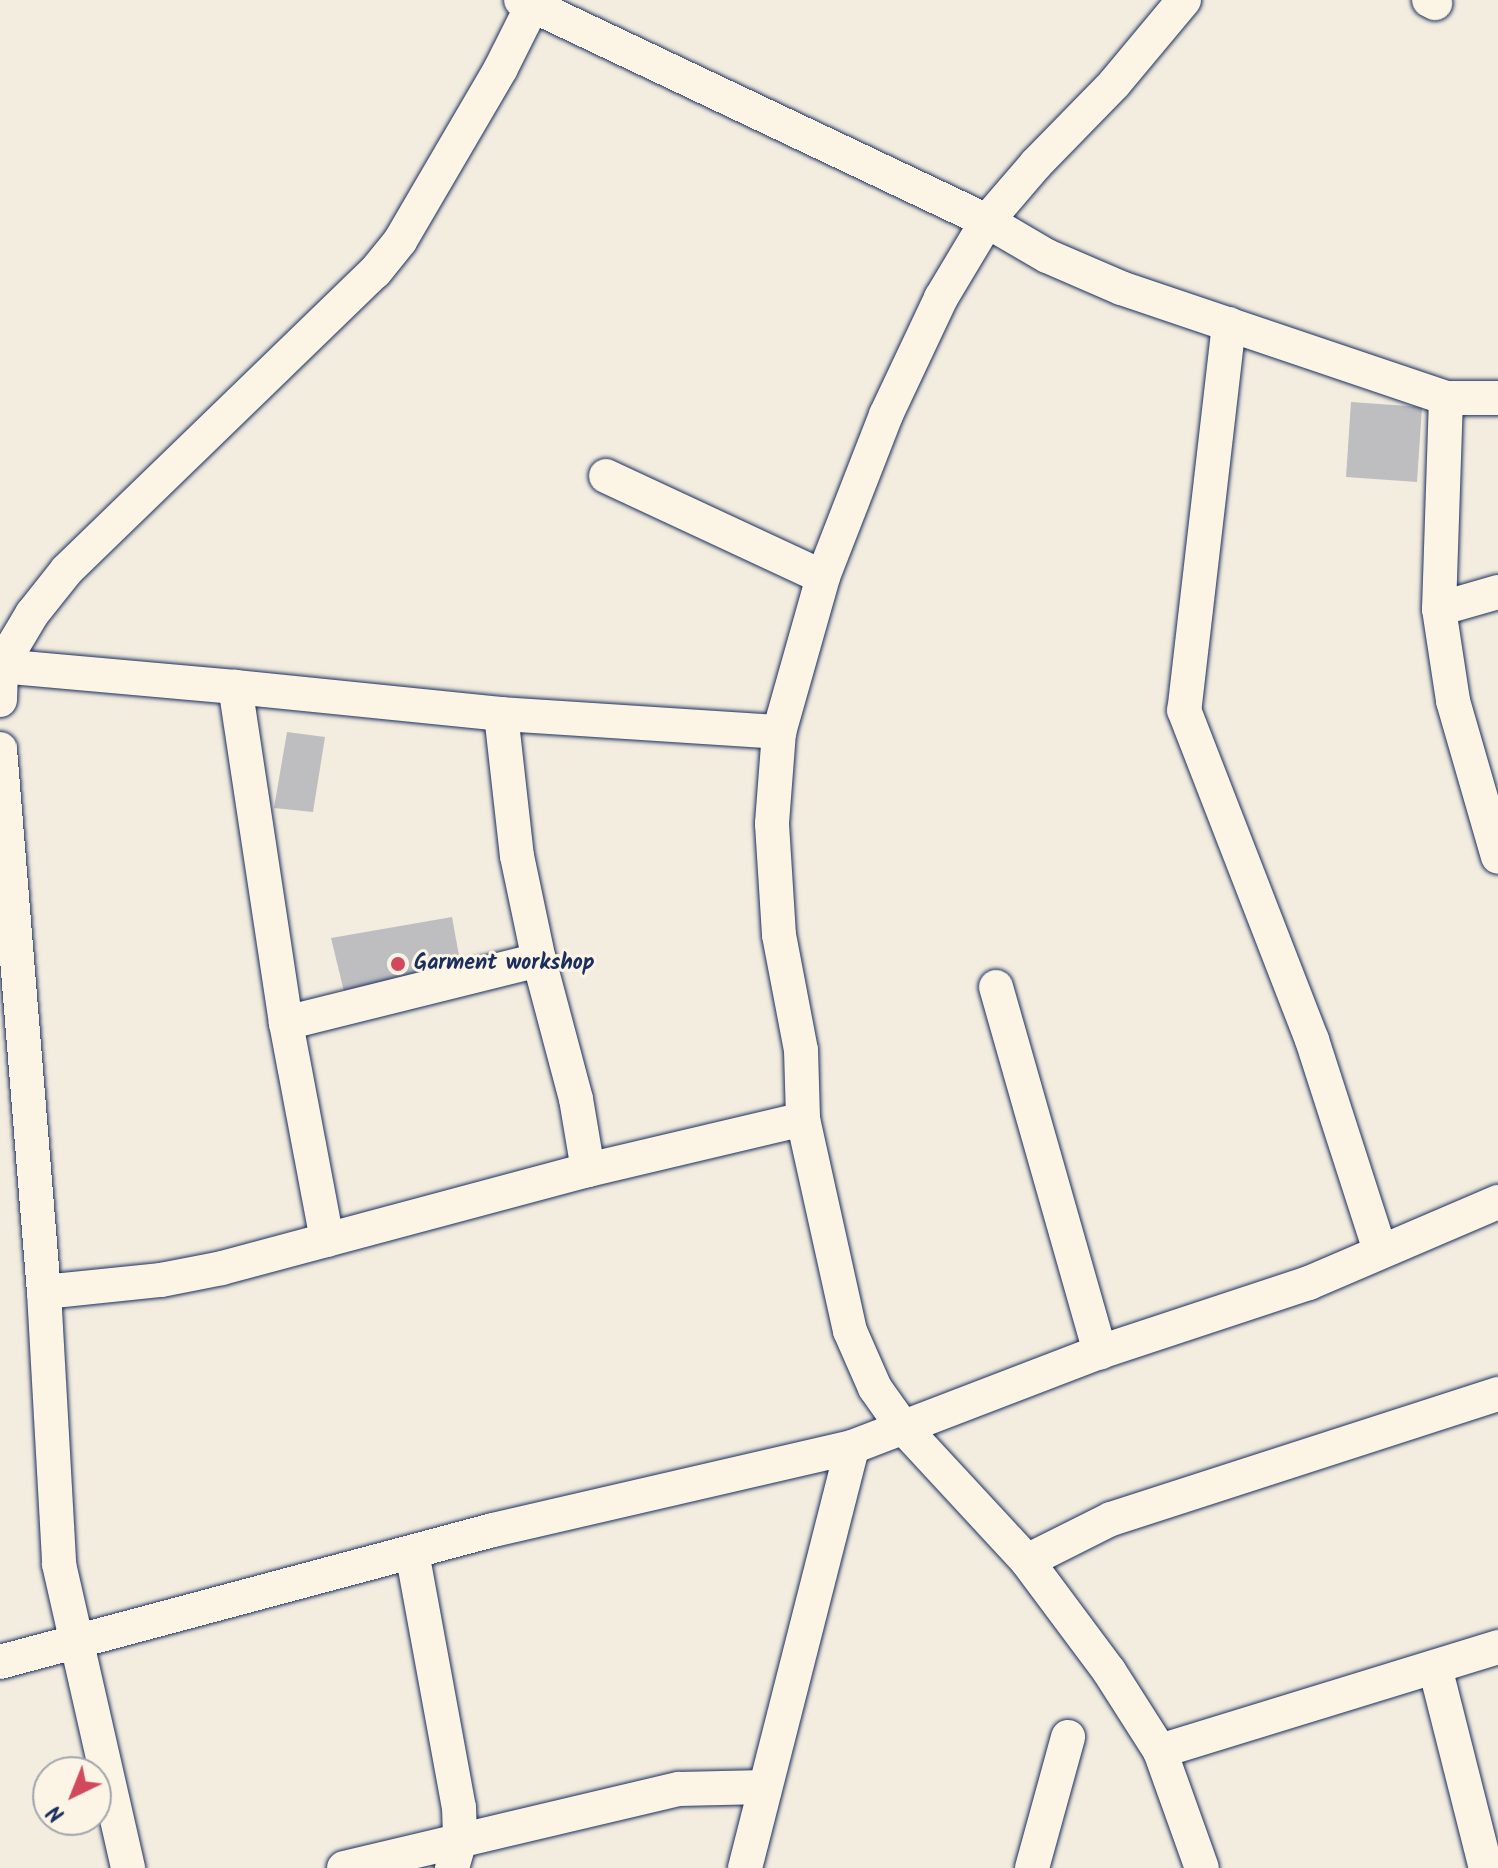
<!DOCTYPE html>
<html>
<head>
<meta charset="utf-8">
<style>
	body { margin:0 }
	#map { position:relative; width:1498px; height:1868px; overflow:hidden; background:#f3ede0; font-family:Kalam,sans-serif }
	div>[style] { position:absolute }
	.building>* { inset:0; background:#bebec0 }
	.roads { filter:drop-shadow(0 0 2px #1b2f5e) drop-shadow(0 0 2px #1b2f5e) }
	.minor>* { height:34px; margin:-17px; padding:0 17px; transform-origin:17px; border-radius:17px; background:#fcf5e5 }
	.dots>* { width:22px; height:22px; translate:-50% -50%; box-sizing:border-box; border:4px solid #fcf5e5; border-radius:50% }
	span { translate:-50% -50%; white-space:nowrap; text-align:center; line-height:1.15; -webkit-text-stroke:6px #fcf5e5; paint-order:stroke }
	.poi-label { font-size:22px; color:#1b2f5e; font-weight:700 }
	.left { translate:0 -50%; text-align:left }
	.north { position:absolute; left:32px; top:1756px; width:80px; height:80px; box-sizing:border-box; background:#fcf5e5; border:2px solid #a2a6af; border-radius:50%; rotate:223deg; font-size:22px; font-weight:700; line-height:32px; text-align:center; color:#1b2f5e }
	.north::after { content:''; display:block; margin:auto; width:28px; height:36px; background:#d1495b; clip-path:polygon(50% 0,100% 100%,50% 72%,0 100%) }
</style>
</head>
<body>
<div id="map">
	<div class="building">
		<i style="clip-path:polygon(1351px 402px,1422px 407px,1417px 482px,1346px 477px)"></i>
		<i style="clip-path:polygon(287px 732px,325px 737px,313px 812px,274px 808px)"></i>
		<i style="clip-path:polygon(452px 917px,462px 972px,347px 1004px,331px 938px)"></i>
	</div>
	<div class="roads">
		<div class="minor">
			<i style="left:521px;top:0;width:516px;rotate:25.37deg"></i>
			<i style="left:987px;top:221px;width:69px;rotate:30.3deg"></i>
			<i style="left:1047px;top:256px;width:81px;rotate:23.4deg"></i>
			<i style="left:1121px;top:288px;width:343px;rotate:18.7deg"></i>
			<i style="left:1446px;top:398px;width:52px"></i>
			<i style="left:1184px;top:0;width:109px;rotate:129.8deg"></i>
			<i style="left:1114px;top:84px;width:112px;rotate:134.3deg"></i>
			<i style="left:1036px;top:164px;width:75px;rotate:130.7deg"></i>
			<i style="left:987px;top:221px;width:90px;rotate:120.9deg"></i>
			<i style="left:941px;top:298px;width:129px;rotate:115.2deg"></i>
			<i style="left:886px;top:415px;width:174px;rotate:111.3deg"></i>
			<i style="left:823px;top:577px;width:161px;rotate:105.8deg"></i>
			<i style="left:779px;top:732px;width:92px;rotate:94.4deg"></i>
			<i style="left:772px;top:824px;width:111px;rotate:86.4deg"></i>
			<i style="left:779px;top:935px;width:117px;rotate:79.2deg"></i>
			<i style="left:801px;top:1050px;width:69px;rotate:88.3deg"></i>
			<i style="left:803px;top:1119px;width:217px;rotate:77.5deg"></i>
			<i style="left:850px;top:1331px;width:62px;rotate:66.3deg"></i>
			<i style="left:875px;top:1388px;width:47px;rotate:54.6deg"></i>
			<i style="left:902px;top:1426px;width:184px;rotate:47.2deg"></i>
			<i style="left:1027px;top:1561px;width:137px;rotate:53.3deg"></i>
			<i style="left:1109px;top:1671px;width:95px;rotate:57.5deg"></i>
			<i style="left:1160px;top:1751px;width:124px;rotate:70.3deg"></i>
			<i style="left:1429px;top:0;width:7px;rotate:27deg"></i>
			<i style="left:1229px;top:324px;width:389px;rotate:96.6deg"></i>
			<i style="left:1184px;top:710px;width:354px;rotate:68.8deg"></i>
			<i style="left:1312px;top:1040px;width:222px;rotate:72.1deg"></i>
			<i style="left:1446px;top:398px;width:211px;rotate:91.9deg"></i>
			<i style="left:1439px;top:609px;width:93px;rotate:81.3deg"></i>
			<i style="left:1453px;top:701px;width:162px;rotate:73.9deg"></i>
			<i style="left:606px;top:476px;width:239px;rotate:25deg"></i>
			<i style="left:1439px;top:609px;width:61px;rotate:-16.1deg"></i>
			<i style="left:0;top:666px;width:236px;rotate:5.1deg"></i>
			<i style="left:0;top:700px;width:34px;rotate:-88deg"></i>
			<i style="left:1px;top:666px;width:61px;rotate:-59.2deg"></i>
			<i style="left:32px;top:614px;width:56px;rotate:-51.5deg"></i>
			<i style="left:67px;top:570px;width:429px;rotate:-44.1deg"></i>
			<i style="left:375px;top:272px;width:40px;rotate:-51deg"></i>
			<i style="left:400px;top:241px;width:200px;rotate:-59.7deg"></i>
			<i style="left:501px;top:68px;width:76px;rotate:-63.4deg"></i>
			<i style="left:501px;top:714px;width:143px;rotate:83.6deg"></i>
			<i style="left:517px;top:856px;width:106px;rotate:78.1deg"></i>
			<i style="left:539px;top:960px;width:144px;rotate:75.1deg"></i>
			<i style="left:576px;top:1099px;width:72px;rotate:80.4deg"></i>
			<i style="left:0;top:749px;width:545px;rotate:85.37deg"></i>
			<i style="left:44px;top:1292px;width:118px;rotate:-5.9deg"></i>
			<i style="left:161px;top:1280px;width:62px;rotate:-11.1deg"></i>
			<i style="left:222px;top:1268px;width:379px;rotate:-15deg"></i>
			<i style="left:588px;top:1170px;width:221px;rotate:-13.3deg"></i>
			<i style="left:996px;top:987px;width:380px;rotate:74.1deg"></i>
			<i style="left:286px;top:1023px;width:261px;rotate:-14deg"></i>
			<i style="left:327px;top:1240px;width:221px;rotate:-100.7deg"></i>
			<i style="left:286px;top:1023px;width:340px;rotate:-98.6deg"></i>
			<i style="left:235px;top:687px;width:267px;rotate:5.8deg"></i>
			<i style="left:501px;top:714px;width:279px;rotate:3.7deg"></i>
			<i style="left:44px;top:1292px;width:272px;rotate:86.8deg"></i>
			<i style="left:59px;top:1564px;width:312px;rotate:77.2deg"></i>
			<i style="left:412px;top:1552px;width:259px;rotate:79.6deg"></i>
			<i style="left:459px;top:1807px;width:33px;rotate:88deg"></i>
			<i style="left:460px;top:1840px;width:29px;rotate:106deg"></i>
			<i style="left:1027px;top:1561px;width:94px;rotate:-26.6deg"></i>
			<i style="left:1111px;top:1519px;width:407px;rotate:-17.9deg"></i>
			<i style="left:0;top:1662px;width:510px;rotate:-14.99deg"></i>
			<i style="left:493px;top:1530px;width:368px;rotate:-13deg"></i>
			<i style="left:852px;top:1447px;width:266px;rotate:-21deg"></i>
			<i style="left:1100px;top:1352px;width:220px;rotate:-18.3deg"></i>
			<i style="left:1309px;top:1283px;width:206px;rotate:-23.2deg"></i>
			<i style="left:1435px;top:1667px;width:207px;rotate:75.8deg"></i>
			<i style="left:1160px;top:1751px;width:354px;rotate:-17.1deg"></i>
			<i style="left:344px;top:1868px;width:344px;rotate:-13.3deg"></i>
			<i style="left:679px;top:1789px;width:86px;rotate:-1.3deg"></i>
			<i style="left:745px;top:1868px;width:434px;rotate:-75.7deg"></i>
			<i style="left:1032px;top:1868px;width:136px;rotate:-74.6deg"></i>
		</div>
	</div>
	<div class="dots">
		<i style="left:398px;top:964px;background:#d1495b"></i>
	</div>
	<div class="poi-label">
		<span class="left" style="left:414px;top:964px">Garment workshop</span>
	</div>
	<div class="north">N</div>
</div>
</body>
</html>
